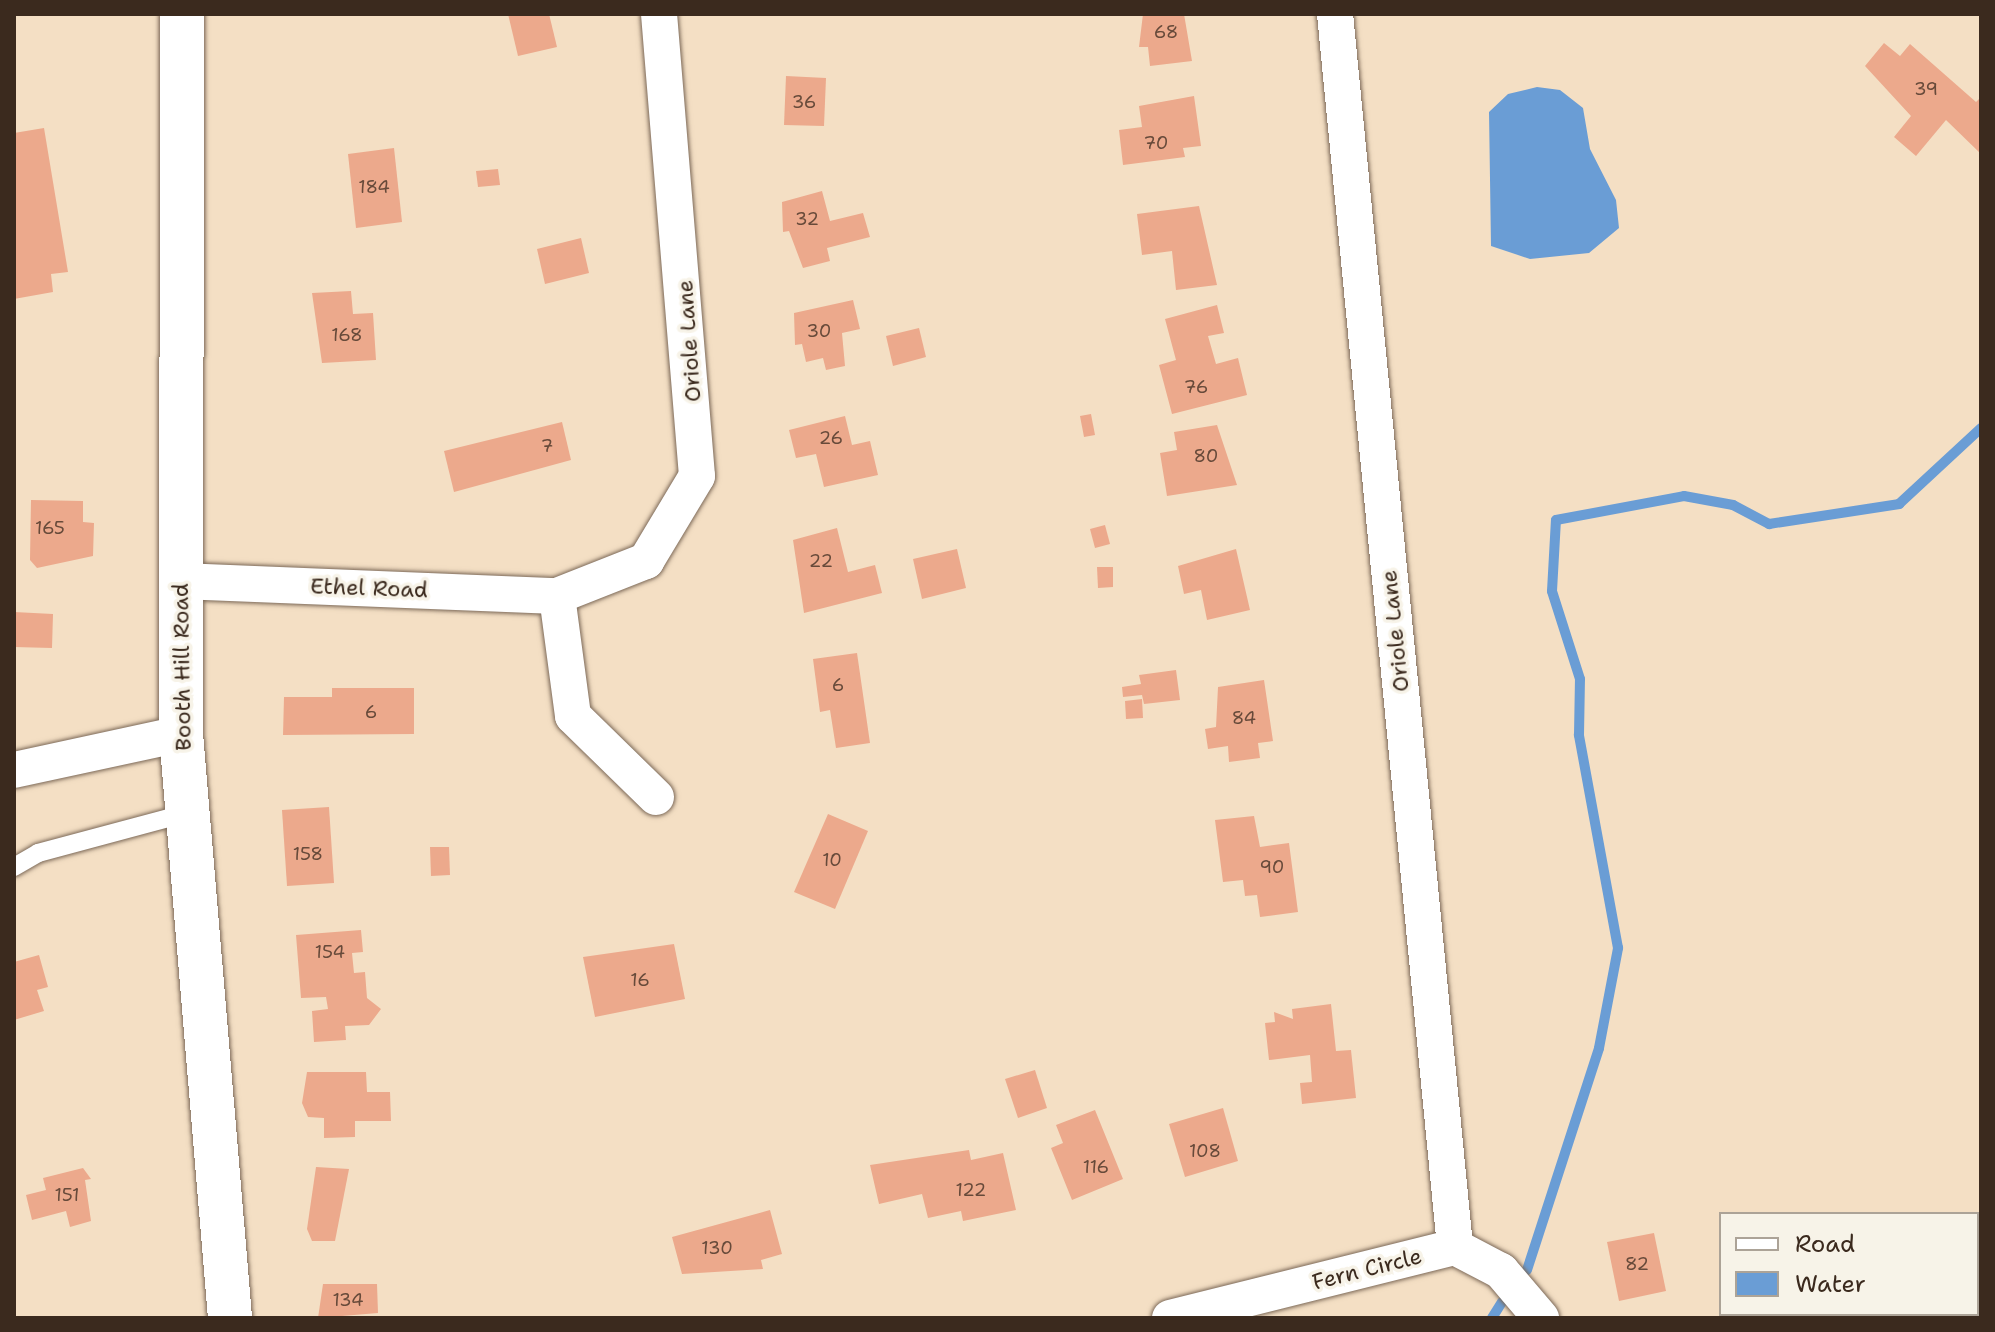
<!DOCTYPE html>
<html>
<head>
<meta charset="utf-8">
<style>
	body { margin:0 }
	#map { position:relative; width:1995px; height:1332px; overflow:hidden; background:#f4dfc4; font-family:"Shantell Sans",sans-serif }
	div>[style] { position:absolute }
	.water>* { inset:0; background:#6a9dd5 }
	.stream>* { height:10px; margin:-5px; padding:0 5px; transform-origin:5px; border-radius:5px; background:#6a9dd5 }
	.building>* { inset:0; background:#eca98c }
	.roads { filter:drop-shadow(0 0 2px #7c6958) drop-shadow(0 0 2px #7c6958) }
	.lane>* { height:18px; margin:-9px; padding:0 9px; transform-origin:9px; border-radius:9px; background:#fff }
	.street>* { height:36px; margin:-18px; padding:0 18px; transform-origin:18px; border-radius:18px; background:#fff }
	.secondary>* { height:44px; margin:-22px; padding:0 22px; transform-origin:22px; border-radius:22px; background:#fff }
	span { translate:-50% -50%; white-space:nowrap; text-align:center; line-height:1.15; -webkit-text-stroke:7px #f7f3e8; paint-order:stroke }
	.number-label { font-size:18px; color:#674a3a }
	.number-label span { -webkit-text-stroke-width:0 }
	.street-label { font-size:22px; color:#3b2a1e }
	.frame { position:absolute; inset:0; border:16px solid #3b2a1e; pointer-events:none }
	.legend { position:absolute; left:1719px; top:1212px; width:260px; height:104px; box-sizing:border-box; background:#f7f3e8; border:2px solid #aca397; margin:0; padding:10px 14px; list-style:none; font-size:24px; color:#3b2a1e }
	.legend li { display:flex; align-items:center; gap:16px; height:40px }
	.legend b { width:40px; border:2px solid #aca397 }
</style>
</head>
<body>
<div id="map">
	<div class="water">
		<i style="clip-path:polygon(1537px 87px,1560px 90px,1583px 108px,1590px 149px,1616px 200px,1619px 228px,1589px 253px,1530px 259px,1491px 246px,1489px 112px,1508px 94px)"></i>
	</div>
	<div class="stream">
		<i style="left:1527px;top:1270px;width:233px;rotate:-72deg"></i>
		<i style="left:1599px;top:1048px;width:102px;rotate:-79.2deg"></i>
		<i style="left:1618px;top:948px;width:217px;rotate:-100.4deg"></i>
		<i style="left:1579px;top:735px;width:56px;rotate:-89deg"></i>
		<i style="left:1580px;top:679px;width:92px;rotate:-107.7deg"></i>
		<i style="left:1552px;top:591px;width:71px;rotate:-86.8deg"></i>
		<i style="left:1556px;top:520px;width:130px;rotate:-10.6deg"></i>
		<i style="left:1684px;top:496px;width:50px;rotate:10.4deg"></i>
		<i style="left:1733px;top:505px;width:41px;rotate:27.8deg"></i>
		<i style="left:1769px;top:524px;width:132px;rotate:-8.7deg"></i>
		<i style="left:1899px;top:504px;width:112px;rotate:-42.8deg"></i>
		<i style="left:1492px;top:1318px;width:19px;rotate:-58deg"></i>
	</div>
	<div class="building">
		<i style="clip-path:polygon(508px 14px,549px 14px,557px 47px,518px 56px)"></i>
		<i style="clip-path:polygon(1143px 14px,1184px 14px,1192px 61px,1150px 66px,1148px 47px,1139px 47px)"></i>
		<i style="clip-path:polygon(1884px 43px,1900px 56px,1910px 44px,1976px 102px,1981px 97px,1981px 154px,1946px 120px,1916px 156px,1894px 137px,1911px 116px,1865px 66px)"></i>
		<i style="clip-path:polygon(786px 76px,826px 78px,824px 126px,784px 125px)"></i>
		<i style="clip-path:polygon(1194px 96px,1201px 146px,1183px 148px,1185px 157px,1123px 165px,1119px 130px,1142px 127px,1139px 106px)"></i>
		<i style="clip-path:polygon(44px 128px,68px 272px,51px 274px,53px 292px,14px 299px,14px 133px)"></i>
		<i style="clip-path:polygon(394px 148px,402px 222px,356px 228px,348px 154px)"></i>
		<i style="clip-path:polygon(498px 169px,500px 185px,478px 187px,476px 171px)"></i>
		<i style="clip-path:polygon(822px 191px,830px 221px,863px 213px,870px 237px,827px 248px,830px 261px,803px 268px,789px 231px,783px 232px,782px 202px)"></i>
		<i style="clip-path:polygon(1199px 206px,1217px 285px,1176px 290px,1172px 251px,1142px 255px,1137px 214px)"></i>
		<i style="clip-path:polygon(581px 238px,589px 273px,545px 284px,537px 249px)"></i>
		<i style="clip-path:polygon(351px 291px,353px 314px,373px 313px,376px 360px,322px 363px,312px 293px)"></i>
		<i style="clip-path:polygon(853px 300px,860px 329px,842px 333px,845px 366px,826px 370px,823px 358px,806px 362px,802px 344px,795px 345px,794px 313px)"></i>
		<i style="clip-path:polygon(1217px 305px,1224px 333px,1208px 336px,1216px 364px,1238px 358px,1247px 395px,1172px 414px,1159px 365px,1176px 360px,1165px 319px)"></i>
		<i style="clip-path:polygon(919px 328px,926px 357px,893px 366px,886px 336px)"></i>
		<i style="clip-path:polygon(1091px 414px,1095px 435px,1084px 437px,1080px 416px)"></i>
		<i style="clip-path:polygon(845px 416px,852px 445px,870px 441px,878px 475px,824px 487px,816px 454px,796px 458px,789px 430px)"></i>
		<i style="clip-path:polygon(562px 422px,571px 460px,454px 492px,444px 451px)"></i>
		<i style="clip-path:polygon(1217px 425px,1237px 485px,1167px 496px,1160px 453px,1177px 450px,1174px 432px)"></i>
		<i style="clip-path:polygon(31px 500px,83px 501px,83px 522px,94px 523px,93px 556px,37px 568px,30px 560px)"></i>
		<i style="clip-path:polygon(1105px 525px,1110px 544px,1095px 548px,1090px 529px)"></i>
		<i style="clip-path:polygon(837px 528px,848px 572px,875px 565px,882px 593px,804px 613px,793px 540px)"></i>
		<i style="clip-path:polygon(957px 549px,966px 588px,922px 599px,913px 559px)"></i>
		<i style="clip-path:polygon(1236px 549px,1250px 610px,1207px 620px,1201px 590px,1184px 594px,1178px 566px)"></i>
		<i style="clip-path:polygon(1097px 567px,1113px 567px,1113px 587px,1098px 588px)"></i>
		<i style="clip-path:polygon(14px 612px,53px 614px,52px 648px,14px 647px)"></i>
		<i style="clip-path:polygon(857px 653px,870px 743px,836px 748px,830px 710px,820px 712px,813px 659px)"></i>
		<i style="clip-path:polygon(1176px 670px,1180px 700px,1144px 704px,1142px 695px,1123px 697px,1122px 687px,1141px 684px,1139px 675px)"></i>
		<i style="clip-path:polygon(1264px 680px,1273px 741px,1258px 743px,1260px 758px,1229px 762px,1228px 746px,1208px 749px,1205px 729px,1216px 727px,1218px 687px)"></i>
		<i style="clip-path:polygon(332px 688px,414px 688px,414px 734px,283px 735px,284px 697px,332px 697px)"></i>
		<i style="clip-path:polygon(1142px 699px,1143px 718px,1126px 719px,1125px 701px)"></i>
		<i style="clip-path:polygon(329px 807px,334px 883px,287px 886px,282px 810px)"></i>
		<i style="clip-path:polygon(828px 814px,868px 831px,835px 909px,794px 892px)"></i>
		<i style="clip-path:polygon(1254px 816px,1260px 847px,1289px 843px,1298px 912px,1260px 917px,1257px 895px,1245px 896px,1243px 880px,1223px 882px,1215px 820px)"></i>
		<i style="clip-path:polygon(430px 847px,449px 847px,450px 875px,431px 876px)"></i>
		<i style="clip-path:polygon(361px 930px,363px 952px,352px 953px,354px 973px,365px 972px,367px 998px,381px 1009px,369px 1025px,345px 1026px,346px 1040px,314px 1042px,312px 1011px,328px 1009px,326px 997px,301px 998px,296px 935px)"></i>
		<i style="clip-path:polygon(674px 944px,685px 999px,595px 1017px,583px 957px)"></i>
		<i style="clip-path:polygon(39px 955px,48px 987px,37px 990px,44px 1011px,14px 1020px,14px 962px)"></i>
		<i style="clip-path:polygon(1331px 1004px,1336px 1051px,1351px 1050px,1356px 1098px,1302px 1104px,1300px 1083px,1312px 1082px,1310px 1055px,1269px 1060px,1265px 1023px,1275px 1022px,1274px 1012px,1293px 1019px,1292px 1009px)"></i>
		<i style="clip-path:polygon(1035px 1070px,1047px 1108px,1018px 1118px,1005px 1079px)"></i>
		<i style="clip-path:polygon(307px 1072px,366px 1072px,367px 1092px,390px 1092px,391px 1121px,355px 1121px,355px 1137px,324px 1138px,324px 1118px,308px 1117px,302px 1103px)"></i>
		<i style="clip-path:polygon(1223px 1108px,1238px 1161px,1185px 1177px,1169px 1124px)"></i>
		<i style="clip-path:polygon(1095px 1110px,1123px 1179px,1072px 1200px,1051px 1148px,1063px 1143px,1056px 1125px)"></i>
		<i style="clip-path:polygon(969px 1150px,971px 1160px,1003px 1153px,1016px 1210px,963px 1221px,961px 1211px,928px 1218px,922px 1194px,879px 1204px,870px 1165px)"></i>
		<i style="clip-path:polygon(316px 1167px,349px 1169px,335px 1241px,312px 1241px,307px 1229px)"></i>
		<i style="clip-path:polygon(83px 1168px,91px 1179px,85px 1180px,91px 1221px,70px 1227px,66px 1211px,32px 1220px,26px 1195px,46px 1190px,43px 1178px)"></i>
		<i style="clip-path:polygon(770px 1210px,782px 1254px,761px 1260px,763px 1269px,682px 1274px,672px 1237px)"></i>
		<i style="clip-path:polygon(1654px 1233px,1666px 1291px,1619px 1301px,1607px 1242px)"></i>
		<i style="clip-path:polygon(323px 1284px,377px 1284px,378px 1313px,318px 1318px)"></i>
	</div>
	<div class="roads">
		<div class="lane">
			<i style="left:14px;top:867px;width:28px;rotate:-30deg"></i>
			<i style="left:38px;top:853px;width:154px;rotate:-15deg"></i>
		</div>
		<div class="street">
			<i style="left:1335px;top:14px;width:1239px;rotate:84.44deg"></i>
			<i style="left:180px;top:581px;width:377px;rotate:2.3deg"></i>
			<i style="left:557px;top:596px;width:96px;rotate:-21.5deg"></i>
			<i style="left:646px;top:561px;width:99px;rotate:-59deg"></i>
			<i style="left:697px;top:476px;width:464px;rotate:-94.7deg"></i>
			<i style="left:557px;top:596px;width:121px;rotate:82.4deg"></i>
			<i style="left:573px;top:716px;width:116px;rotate:44.3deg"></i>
			<i style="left:14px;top:770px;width:171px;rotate:-12.2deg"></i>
			<i style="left:1170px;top:1318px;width:294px;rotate:-14deg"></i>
			<i style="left:1455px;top:1247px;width:52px;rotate:27.6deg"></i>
			<i style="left:1501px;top:1271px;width:62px;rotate:49.6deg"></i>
		</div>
		<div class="secondary">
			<i style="left:182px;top:14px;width:720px;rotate:90.08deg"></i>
			<i style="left:181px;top:734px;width:586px;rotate:85.2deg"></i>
		</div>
	</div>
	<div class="number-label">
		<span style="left:1166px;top:32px">68</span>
		<span style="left:1926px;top:89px">39</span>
		<span style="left:804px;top:102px">36</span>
		<span style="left:1156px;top:143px">70</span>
		<span style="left:374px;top:187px">184</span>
		<span style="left:807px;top:219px">32</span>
		<span style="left:819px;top:331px">30</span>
		<span style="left:347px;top:335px">168</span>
		<span style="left:1196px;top:387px">76</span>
		<span style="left:831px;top:438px">26</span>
		<span style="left:547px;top:446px">7</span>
		<span style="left:1206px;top:456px">80</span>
		<span style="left:50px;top:528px">165</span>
		<span style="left:821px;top:561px">22</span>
		<span style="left:838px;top:685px">6</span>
		<span style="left:371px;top:712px">6</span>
		<span style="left:1244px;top:718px">84</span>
		<span style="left:308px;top:854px">158</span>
		<span style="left:832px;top:860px">10</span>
		<span style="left:1272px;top:867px">90</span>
		<span style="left:330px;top:952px">154</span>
		<span style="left:640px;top:980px">16</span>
		<span style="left:1205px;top:1151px">108</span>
		<span style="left:1096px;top:1167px">116</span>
		<span style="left:971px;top:1190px">122</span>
		<span style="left:67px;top:1195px">151</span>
		<span style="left:717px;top:1248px">130</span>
		<span style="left:1637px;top:1264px">82</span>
		<span style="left:348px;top:1300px">134</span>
	</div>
	<div class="street-label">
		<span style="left:689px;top:341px;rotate:-94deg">Oriole Lane</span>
		<span style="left:369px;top:588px;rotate:2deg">Ethel Road</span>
		<span style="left:1395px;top:631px;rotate:-96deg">Oriole Lane</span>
		<span style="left:182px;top:667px;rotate:-91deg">Booth Hill Road</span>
		<span style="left:1367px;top:1269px;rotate:-14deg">Fern Circle</span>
	</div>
	<div class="frame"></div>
	<ul class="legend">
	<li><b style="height:10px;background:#fff"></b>Road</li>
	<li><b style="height:22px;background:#6a9dd5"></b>Water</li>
	</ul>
</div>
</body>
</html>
